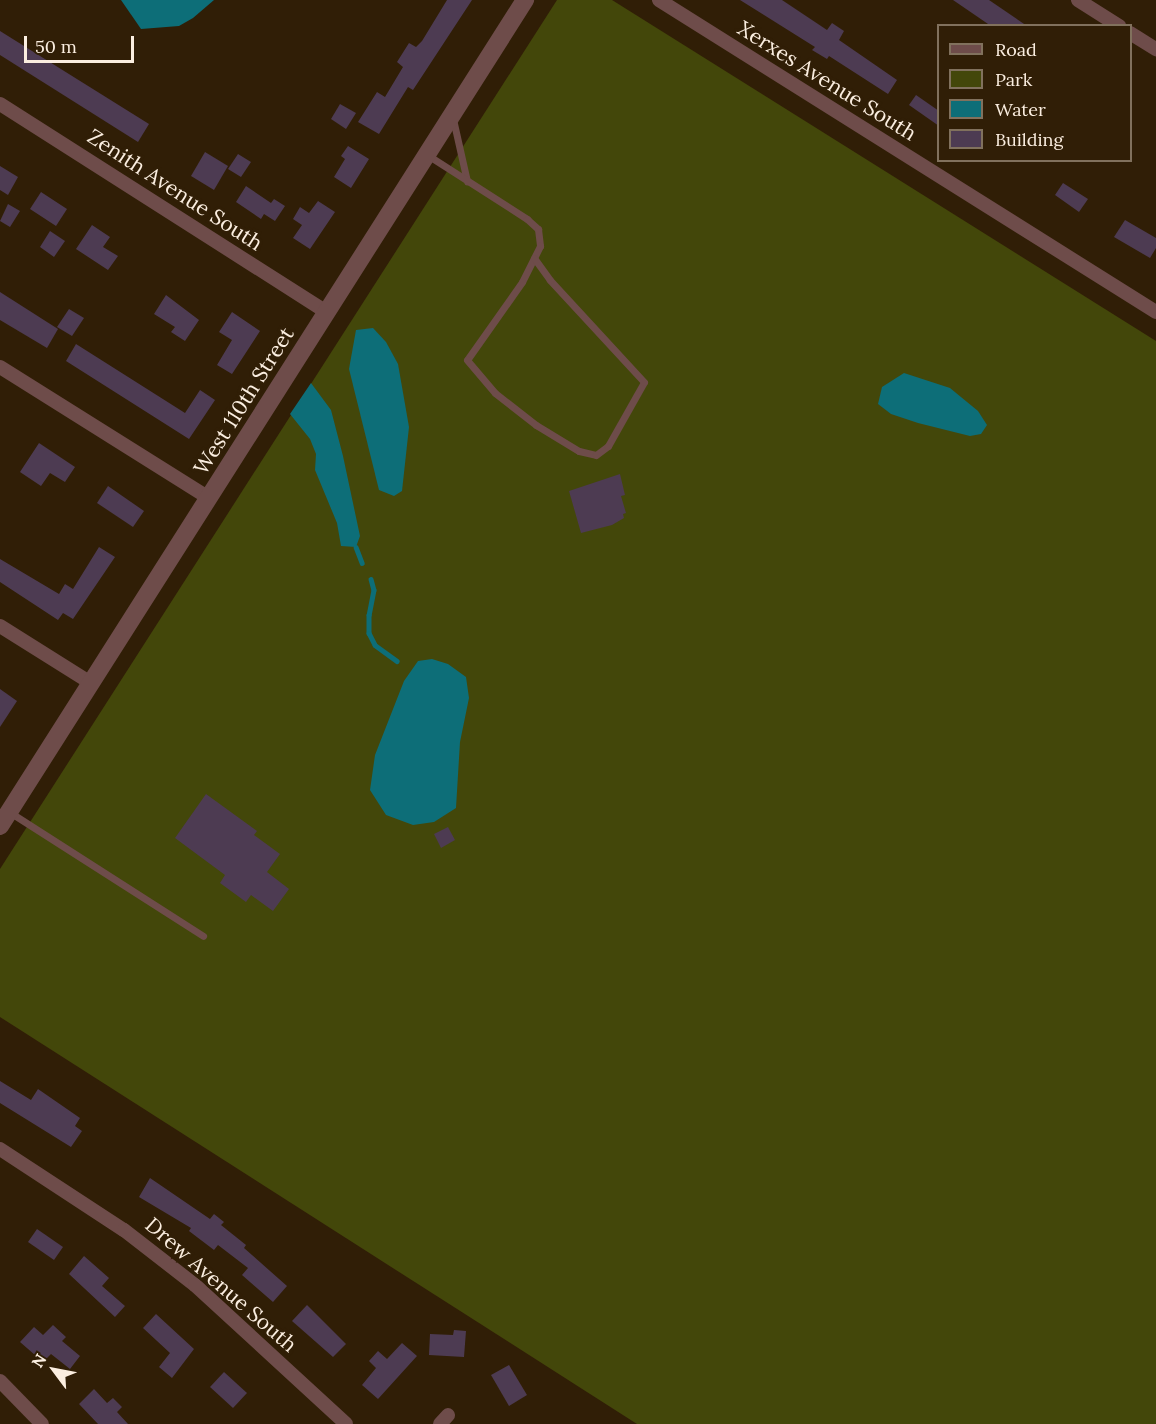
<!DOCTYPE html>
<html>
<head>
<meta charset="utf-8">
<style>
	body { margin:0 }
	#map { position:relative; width:1156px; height:1424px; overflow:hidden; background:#301e06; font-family:Lora,serif }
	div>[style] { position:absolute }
	.green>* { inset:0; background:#43470a }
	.water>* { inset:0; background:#0d6e78 }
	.stream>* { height:4.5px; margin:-2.25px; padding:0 2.25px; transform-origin:2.25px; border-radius:2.25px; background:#0d6e78 }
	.building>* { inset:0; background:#4d3b52 }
	.service>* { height:7px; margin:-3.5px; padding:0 3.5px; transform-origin:3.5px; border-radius:3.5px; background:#6e4c4a }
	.minor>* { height:14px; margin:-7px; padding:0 7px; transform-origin:7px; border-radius:7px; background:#6e4c4a }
	.tertiary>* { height:18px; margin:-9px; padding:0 9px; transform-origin:9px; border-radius:9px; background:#6e4c4a }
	span { translate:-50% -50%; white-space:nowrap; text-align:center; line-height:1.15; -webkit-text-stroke:6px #301e06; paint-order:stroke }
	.street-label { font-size:21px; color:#fbeee0 }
	.legend { position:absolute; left:937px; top:24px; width:195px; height:138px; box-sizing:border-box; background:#301e06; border:2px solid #81715d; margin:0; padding:8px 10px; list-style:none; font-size:18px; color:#fbeee0 }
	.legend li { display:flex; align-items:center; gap:12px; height:30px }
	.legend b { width:30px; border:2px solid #81715d }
	.north { position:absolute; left:24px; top:1340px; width:60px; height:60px; -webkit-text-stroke:4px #301e06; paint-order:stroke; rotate:302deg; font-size:16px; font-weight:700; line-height:24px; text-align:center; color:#fbeee0 }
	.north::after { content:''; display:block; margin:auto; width:21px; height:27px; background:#fbeee0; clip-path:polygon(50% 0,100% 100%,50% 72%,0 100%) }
	.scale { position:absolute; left:24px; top:36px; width:110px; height:27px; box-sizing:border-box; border:3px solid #fbeee0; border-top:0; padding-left:8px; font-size:18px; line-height:21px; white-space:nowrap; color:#fbeee0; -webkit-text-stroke:4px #301e06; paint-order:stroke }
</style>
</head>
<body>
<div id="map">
	<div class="green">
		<i style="clip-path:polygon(557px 0,612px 0,1156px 341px,1156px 1424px,637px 1424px,0 1017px,0 869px)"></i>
	</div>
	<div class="water">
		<i style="clip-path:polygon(121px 0,214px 0,193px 18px,179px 26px,141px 29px)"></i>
		<i style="clip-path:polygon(373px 328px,386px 342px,398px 364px,409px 427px,402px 491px,394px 496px,379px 490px,349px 369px,356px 330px)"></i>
		<i style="clip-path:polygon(904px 373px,950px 388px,978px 411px,987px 425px,981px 434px,970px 436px,918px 423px,891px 414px,878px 404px,882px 387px)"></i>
		<i style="clip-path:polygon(311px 383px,331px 410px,343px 456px,360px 536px,356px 547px,341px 546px,337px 523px,315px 470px,316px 454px,310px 439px,290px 414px)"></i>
		<i style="clip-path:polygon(432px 659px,448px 664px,466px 677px,469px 698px,460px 742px,456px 808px,434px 822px,413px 825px,386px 815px,370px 790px,375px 755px,404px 681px,418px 661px)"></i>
	</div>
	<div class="stream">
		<i style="left:356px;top:547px;width:17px;rotate:69deg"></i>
		<i style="left:371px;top:579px;width:11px;rotate:75deg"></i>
		<i style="left:374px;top:590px;width:25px;rotate:101deg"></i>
		<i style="left:369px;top:615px;width:18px;rotate:90deg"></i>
		<i style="left:369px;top:633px;width:13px;rotate:63deg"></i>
		<i style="left:375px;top:645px;width:27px;rotate:36deg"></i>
	</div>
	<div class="building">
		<i style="clip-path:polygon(447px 0,472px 0,413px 90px,408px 87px,379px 134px,358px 122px,377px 92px,385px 97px,403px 67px,397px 62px,409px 43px,416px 47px,422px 41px)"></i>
		<i style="clip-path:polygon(740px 0,782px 0,827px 30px,832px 23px,844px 31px,839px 40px,897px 80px,888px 94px,829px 56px,827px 59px,812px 50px,815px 47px)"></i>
		<i style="clip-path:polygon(953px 0,989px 0,1027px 26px,991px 26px)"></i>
		<i style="clip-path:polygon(0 31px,149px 124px,138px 142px,0 55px)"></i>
		<i style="clip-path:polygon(916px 95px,939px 111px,939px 126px,909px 105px)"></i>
		<i style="clip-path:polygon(340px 104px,356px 113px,346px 129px,331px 119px)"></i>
		<i style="clip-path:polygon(348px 146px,369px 159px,351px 188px,334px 177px,345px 159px,341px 156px)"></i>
		<i style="clip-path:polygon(205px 152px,228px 166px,214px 190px,191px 176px)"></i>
		<i style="clip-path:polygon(238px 154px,251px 162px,241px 177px,228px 169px)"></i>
		<i style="clip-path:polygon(0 166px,18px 177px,8px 195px,0 190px)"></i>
		<i style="clip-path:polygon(1063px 183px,1088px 199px,1079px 212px,1055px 195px)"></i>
		<i style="clip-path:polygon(246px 186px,271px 203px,274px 199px,285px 206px,275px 221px,264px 214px,261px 219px,236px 202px)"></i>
		<i style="clip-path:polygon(41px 192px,67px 209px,56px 226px,30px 209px)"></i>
		<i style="clip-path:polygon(318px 201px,335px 212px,310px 249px,293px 238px,302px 225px,293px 219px,300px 207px,309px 213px)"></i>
		<i style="clip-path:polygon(8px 204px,20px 211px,10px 227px,0 221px)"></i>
		<i style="clip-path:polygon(1125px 220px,1156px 238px,1156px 248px,1150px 258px,1114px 237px)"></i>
		<i style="clip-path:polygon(92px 225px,110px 237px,103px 247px,118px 256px,108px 270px,76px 249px)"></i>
		<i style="clip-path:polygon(50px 231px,65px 241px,54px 257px,40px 247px)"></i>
		<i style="clip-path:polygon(0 292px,58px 329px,47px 348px,0 320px)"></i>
		<i style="clip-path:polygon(166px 295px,199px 320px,185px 341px,171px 332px,175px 327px,154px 314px)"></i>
		<i style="clip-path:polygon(69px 309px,84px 318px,72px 336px,57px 327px)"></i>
		<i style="clip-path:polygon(232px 312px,260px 331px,232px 374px,217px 365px,232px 340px,219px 332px)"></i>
		<i style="clip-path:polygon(76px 344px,185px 413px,200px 390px,215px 400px,189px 439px,66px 361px)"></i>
		<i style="clip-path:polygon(39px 443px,75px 467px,65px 482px,50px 473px,41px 486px,20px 472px)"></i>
		<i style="clip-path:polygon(620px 474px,625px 495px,621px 496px,626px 513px,623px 514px,624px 518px,612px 525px,581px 533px,569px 491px)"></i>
		<i style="clip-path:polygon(108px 486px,144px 511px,133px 527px,97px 503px)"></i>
		<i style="clip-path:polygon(99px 547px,115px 557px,73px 619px,63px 613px,58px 620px,0 582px,0 559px,59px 594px,65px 584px,73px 589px)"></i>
		<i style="clip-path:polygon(0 689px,17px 701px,0 727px)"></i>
		<i style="clip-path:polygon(206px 794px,257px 831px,254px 835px,280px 854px,267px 872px,289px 889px,273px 911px,251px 895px,246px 902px,220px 883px,225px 875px,175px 838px)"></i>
		<i style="clip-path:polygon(448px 827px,455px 840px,441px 848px,434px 834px)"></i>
		<i style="clip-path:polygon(0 1081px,31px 1100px,38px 1089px,80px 1118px,75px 1126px,82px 1131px,71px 1147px,0 1103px)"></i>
		<i style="clip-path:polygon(150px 1178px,210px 1219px,214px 1214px,224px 1222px,221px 1225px,246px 1245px,244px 1248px,287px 1286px,273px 1302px,242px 1275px,248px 1268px,218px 1245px,214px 1250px,189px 1231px,191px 1228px,139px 1197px)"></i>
		<i style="clip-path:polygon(37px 1229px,63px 1247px,54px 1260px,28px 1242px)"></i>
		<i style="clip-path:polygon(84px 1256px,109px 1278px,102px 1286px,125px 1306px,115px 1317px,69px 1274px)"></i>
		<i style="clip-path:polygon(307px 1305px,346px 1344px,333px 1357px,292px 1321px)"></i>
		<i style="clip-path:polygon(156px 1314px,194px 1349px,172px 1378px,159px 1367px,170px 1353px,143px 1328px)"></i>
		<i style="clip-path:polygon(53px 1325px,66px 1337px,62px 1341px,80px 1356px,70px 1369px,51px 1354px,43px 1362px,20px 1342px,34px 1327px,43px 1335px)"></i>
		<i style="clip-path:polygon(454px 1330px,466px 1331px,464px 1357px,429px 1355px,430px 1334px,453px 1335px)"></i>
		<i style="clip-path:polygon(402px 1343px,417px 1356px,378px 1399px,362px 1385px,376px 1368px,369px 1361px,378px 1351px,387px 1359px)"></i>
		<i style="clip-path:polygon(509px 1365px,527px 1395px,509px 1406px,491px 1375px)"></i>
		<i style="clip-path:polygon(224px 1372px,247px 1393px,233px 1408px,210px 1387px)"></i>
		<i style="clip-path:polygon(94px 1389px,107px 1403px,113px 1398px,122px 1407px,117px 1412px,128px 1424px,98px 1424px,79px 1404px)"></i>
	</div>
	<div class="service">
		<i style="left:453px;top:119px;width:64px;rotate:77.3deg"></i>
		<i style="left:429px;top:156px;width:117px;rotate:32.7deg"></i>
		<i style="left:527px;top:219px;width:15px;rotate:42deg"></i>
		<i style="left:538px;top:229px;width:17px;rotate:83deg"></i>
		<i style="left:540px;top:246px;width:40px;rotate:116.6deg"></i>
		<i style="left:522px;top:282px;width:95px;rotate:125.2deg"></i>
		<i style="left:467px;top:360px;width:43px;rotate:49.7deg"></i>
		<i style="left:495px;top:393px;width:52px;rotate:38deg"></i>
		<i style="left:536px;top:425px;width:50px;rotate:31.2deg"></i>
		<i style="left:579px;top:451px;width:17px;rotate:13deg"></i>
		<i style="left:596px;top:455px;width:15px;rotate:-37deg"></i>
		<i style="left:608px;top:446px;width:73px;rotate:-60.6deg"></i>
		<i style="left:644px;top:382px;width:139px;rotate:-132.7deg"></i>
		<i style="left:550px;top:280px;width:27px;rotate:-126deg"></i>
		<i style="left:11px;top:813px;width:228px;rotate:32.6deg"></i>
	</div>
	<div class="minor">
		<i style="left:659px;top:0;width:587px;rotate:32.12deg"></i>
		<i style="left:1078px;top:0;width:49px;rotate:32.4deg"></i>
		<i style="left:1130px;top:33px;width:31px;rotate:32deg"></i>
		<i style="left:0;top:104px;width:388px;rotate:32.5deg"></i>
		<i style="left:0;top:367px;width:247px;rotate:32.1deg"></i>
		<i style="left:0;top:626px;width:107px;rotate:32.1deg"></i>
		<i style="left:0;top:1149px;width:148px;rotate:33.2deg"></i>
		<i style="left:124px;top:1230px;width:90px;rotate:37.8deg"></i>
		<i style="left:195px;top:1285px;width:205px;rotate:42.6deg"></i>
		<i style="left:0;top:1381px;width:60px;rotate:45.7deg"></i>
		<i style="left:440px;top:1424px;width:12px;rotate:-48deg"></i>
	</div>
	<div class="tertiary">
		<i style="left:0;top:826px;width:979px;rotate:-57.56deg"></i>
	</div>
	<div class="street-label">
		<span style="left:827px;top:81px;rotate:32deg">Xerxes Avenue South</span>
		<span style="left:175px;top:190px;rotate:33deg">Zenith Avenue South</span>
		<span style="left:244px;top:401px;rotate:-58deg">West 110th Street</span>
		<span style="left:221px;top:1285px;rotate:41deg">Drew Avenue South</span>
	</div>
	<ul class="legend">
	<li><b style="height:8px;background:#6e4c4a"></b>Road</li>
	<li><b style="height:16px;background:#43470a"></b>Park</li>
	<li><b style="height:16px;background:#0d6e78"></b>Water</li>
	<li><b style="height:16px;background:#4d3b52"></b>Building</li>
	</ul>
	<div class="north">N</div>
	<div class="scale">50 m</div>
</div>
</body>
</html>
